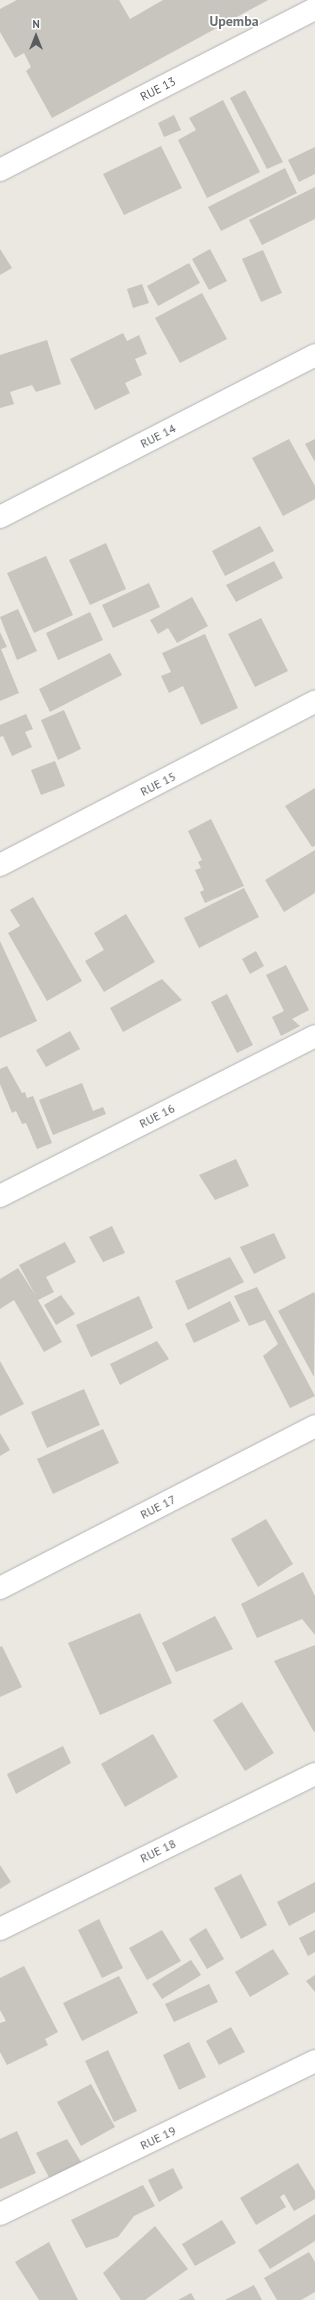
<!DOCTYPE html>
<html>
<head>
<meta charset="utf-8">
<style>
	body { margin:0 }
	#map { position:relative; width:315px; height:2300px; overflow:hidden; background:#eae8e0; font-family:"PT Sans",sans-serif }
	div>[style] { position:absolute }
	.building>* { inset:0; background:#c8c4be }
	.roads { filter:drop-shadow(0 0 1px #b0b3b7) drop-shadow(0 0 1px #b0b3b7) }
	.minor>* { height:22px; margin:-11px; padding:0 11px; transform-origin:11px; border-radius:11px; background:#fff }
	span { translate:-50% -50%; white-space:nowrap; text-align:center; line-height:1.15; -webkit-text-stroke:3.5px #fff; paint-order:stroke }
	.street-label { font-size:12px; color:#585c5f }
	.quarter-label { font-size:14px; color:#696e71; font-weight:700 }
	.north { position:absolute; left:16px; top:16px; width:40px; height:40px; -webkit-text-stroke:3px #fff; paint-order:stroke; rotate:0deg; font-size:11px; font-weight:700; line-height:16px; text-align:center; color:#585c5f }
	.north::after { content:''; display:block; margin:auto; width:14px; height:18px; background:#585c5f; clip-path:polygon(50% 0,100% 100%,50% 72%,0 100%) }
</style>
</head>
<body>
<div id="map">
	<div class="building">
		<i style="clip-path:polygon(17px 0,119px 0,130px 19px,163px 0,268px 0,52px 118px,26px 71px,31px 67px,24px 53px,15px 58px,0 32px,0 9px)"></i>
		<i style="clip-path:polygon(245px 90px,283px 162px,267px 169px,230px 98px)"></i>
		<i style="clip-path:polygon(223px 100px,260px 172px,207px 198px,178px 140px,196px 130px,189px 118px)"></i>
		<i style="clip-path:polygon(174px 115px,181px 130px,164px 137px,158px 123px)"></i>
		<i style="clip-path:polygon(161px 146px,182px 188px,124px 215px,103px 174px)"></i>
		<i style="clip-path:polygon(315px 147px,315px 174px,299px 182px,288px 160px)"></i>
		<i style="clip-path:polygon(285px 168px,297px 193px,221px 231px,208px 207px)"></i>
		<i style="clip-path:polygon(315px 187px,315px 219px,262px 245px,249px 220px)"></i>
		<i style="clip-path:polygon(0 249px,12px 268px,0 275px)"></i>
		<i style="clip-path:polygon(210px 249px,227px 281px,209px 290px,192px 259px)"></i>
		<i style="clip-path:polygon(263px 250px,282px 293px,261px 302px,242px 259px)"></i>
		<i style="clip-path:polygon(189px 263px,200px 283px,158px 306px,147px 286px)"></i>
		<i style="clip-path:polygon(142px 284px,149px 303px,133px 308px,127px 289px)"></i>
		<i style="clip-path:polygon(202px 293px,227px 339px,180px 363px,155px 318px)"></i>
		<i style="clip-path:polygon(123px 333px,127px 341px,139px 335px,147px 354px,135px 359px,142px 375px,125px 383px,130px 393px,95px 410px,70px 359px)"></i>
		<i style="clip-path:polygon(47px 340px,61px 384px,36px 392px,32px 385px,10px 392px,14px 404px,0 408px,0 355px)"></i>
		<i style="clip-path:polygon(289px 439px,315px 486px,315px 499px,283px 516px,252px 458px)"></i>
		<i style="clip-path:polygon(315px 439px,315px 462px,305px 444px)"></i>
		<i style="clip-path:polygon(260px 526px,274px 551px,225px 576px,212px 551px)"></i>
		<i style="clip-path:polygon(106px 543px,126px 589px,90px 605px,69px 560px)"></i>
		<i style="clip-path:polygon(46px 556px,73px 615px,34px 633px,7px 573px)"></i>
		<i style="clip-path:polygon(274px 561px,283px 578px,236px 602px,226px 585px)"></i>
		<i style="clip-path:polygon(149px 583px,160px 607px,113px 628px,102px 605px)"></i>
		<i style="clip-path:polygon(192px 597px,208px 626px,177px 643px,168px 628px,158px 634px,150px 620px)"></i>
		<i style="clip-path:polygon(18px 609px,37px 651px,17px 660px,0 617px)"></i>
		<i style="clip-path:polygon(90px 612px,103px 640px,58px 660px,46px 633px)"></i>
		<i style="clip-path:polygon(261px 618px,288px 671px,255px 687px,228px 634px)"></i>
		<i style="clip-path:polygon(0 632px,7px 647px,1px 649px,19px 693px,0 701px)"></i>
		<i style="clip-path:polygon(205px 634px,238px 708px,201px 725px,183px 686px,169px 693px,161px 676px,171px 672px,162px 653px)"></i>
		<i style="clip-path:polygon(110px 653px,122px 675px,50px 712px,39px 689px)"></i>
		<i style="clip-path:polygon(64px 710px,81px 749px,58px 760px,41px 720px)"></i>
		<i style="clip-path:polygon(26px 714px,33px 729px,25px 732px,32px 747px,12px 756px,3px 736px,0 737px,0 725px)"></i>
		<i style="clip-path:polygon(55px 761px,65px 786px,41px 795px,31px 770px)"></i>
		<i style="clip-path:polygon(315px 788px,315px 846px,312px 847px,285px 806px)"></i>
		<i style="clip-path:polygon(211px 819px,244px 886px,205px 903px,200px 892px,204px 890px,195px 870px,201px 868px,198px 862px,202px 860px,188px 831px)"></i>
		<i style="clip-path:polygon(315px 850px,315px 893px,284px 912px,265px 880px)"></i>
		<i style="clip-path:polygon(244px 888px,259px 917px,199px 948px,184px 918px)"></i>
		<i style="clip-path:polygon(33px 897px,82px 981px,47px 1001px,8px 933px,20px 926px,10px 910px)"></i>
		<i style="clip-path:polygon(126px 914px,155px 962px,104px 992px,85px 961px,104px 950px,94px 933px)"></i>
		<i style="clip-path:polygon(0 941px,37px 1021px,0 1038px)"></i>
		<i style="clip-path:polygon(256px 951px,264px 966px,250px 974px,242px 959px)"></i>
		<i style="clip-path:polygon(286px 965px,309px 1010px,292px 1019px,300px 1026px,281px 1036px,272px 1017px,284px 1011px,266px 975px)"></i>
		<i style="clip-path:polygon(162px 979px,182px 1000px,123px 1032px,110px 1008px)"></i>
		<i style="clip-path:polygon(227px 994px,253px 1045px,237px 1053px,211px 1002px)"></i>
		<i style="clip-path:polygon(70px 1031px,80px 1049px,46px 1067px,36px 1050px)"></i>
		<i style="clip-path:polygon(7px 1066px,22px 1093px,25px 1092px,27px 1098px,33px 1096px,52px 1143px,37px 1149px,26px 1123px,22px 1124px,16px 1111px,12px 1113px,0 1084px,0 1069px)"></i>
		<i style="clip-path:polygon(82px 1083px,93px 1111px,103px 1107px,106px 1114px,53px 1135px,39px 1100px)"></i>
		<i style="clip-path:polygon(236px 1159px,249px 1186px,215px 1200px,199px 1175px)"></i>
		<i style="clip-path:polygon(112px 1226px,125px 1253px,103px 1262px,89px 1237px)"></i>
		<i style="clip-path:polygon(274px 1233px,286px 1258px,254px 1274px,240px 1247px)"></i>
		<i style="clip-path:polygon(65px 1242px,76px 1262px,46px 1277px,54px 1292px,38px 1300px,62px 1342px,44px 1352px,14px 1300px,0 1309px,0 1279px,18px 1268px,36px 1296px,19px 1265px)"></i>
		<i style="clip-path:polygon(230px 1257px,244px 1282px,188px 1310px,175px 1281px)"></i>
		<i style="clip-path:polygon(257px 1287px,315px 1396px,290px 1408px,263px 1356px,278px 1344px,265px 1320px,249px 1326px,234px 1296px)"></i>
		<i style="clip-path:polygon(314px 1292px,315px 1295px,314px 1377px,278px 1311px)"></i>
		<i style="clip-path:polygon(61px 1295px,75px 1314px,56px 1325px,44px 1305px)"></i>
		<i style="clip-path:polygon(139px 1296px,153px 1328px,91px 1357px,76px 1325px)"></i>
		<i style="clip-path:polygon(230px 1301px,240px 1321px,194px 1343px,185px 1324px)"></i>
		<i style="clip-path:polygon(157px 1341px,169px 1359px,120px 1385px,110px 1364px)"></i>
		<i style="clip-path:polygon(0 1361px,24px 1404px,0 1416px)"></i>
		<i style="clip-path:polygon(84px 1389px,100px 1425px,47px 1448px,31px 1412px)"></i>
		<i style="clip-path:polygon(103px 1429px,119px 1463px,53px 1494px,37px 1459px)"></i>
		<i style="clip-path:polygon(0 1433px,10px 1450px,0 1456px)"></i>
		<i style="clip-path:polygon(266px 1519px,293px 1564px,258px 1587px,231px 1539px)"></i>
		<i style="clip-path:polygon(303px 1572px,315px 1596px,315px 1635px,302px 1619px,257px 1638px,241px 1604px)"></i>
		<i style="clip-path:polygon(140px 1613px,172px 1683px,100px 1715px,68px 1643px)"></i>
		<i style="clip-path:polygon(215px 1616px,233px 1649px,176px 1672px,162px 1643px)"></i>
		<i style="clip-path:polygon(315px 1645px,315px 1731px,314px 1732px,274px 1661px)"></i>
		<i style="clip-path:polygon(2px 1646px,22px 1687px,0 1697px,0 1647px)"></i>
		<i style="clip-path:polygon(242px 1702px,274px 1753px,245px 1771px,213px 1720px)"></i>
		<i style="clip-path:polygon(153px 1734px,178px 1777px,125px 1807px,101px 1764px)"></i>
		<i style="clip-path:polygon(63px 1746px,71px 1763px,16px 1794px,7px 1774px)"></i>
		<i style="clip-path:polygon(0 1865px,11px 1882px,0 1889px)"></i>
		<i style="clip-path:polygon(241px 1874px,267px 1925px,241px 1939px,214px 1888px)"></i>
		<i style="clip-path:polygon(315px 1882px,315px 1912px,289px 1926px,277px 1902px)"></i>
		<i style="clip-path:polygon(99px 1919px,123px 1968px,102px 1978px,78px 1930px)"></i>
		<i style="clip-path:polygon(206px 1928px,224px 1959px,207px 1969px,189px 1939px)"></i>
		<i style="clip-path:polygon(162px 1930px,181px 1961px,147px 1980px,129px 1948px)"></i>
		<i style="clip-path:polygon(315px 1930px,315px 1952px,308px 1956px,299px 1938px)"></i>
		<i style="clip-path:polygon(273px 1949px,289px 1974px,250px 1997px,235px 1972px)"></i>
		<i style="clip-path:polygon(191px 1960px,201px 1975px,162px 1999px,152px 1984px)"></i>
		<i style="clip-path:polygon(24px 1966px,58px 2032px,45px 2039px,48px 2045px,7px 2065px,0 2052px,0 2023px,6px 2021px,0 2010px,0 1978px)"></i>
		<i style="clip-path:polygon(315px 1975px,315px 1992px,306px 1981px)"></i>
		<i style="clip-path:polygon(119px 1976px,138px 2013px,82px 2041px,63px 2003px)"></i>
		<i style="clip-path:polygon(209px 1984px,218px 2002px,174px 2022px,165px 2004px)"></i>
		<i style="clip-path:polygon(231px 2027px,245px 2052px,219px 2065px,206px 2041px)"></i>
		<i style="clip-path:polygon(189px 2042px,206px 2077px,179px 2090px,163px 2055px)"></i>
		<i style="clip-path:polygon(108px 2050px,137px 2111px,114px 2122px,85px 2061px)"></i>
		<i style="clip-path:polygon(91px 2084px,115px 2127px,81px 2146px,57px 2102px)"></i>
		<i style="clip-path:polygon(17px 2131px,36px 2173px,0 2189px,0 2139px)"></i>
		<i style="clip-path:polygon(67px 2139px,83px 2165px,51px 2181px,36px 2153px)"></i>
		<i style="clip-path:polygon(298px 2163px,315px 2191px,315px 2199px,294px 2211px,284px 2194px,280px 2197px,286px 2207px,256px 2225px,240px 2198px)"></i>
		<i style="clip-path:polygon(173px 2168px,183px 2188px,159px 2202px,148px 2180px)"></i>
		<i style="clip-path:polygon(143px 2185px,155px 2206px,134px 2216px,118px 2237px,86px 2248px,71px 2220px)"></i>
		<i style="clip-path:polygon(315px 2214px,315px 2241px,270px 2269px,258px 2250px)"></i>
		<i style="clip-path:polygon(222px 2220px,236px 2243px,195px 2266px,182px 2244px)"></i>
		<i style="clip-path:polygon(155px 2226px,188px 2269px,145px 2300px,121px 2300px,103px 2273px)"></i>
		<i style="clip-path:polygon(49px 2242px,78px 2300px,39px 2300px,15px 2262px)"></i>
		<i style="clip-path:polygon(309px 2252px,315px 2262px,315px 2292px,301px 2300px,277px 2300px,264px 2278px)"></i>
		<i style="clip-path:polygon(254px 2285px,262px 2300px,225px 2300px)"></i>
		<i style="clip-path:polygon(191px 2293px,195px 2300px,178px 2300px)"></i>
	</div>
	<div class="roads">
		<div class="minor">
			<i style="left:0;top:170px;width:354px;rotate:-27.1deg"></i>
			<i style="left:0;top:517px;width:354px;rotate:-27.2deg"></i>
			<i style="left:0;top:865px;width:355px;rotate:-27.4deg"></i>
			<i style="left:0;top:1196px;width:353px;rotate:-26.9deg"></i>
			<i style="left:0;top:1588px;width:354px;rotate:-27.2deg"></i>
			<i style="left:0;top:1929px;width:351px;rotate:-26.2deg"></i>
			<i style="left:0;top:2214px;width:350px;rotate:-25.9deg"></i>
		</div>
	</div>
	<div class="street-label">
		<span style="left:158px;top:89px;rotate:-27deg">RUE 13</span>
		<span style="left:158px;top:436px;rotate:-27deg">RUE 14</span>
		<span style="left:158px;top:784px;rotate:-27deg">RUE 15</span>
		<span style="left:157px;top:1116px;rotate:-27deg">RUE 16</span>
		<span style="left:158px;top:1507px;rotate:-27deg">RUE 17</span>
		<span style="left:158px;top:1851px;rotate:-26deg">RUE 18</span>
		<span style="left:158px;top:2138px;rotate:-26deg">RUE 19</span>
	</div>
	<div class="quarter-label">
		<span style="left:234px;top:21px">Upemba</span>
	</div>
	<div class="north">N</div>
</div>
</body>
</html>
